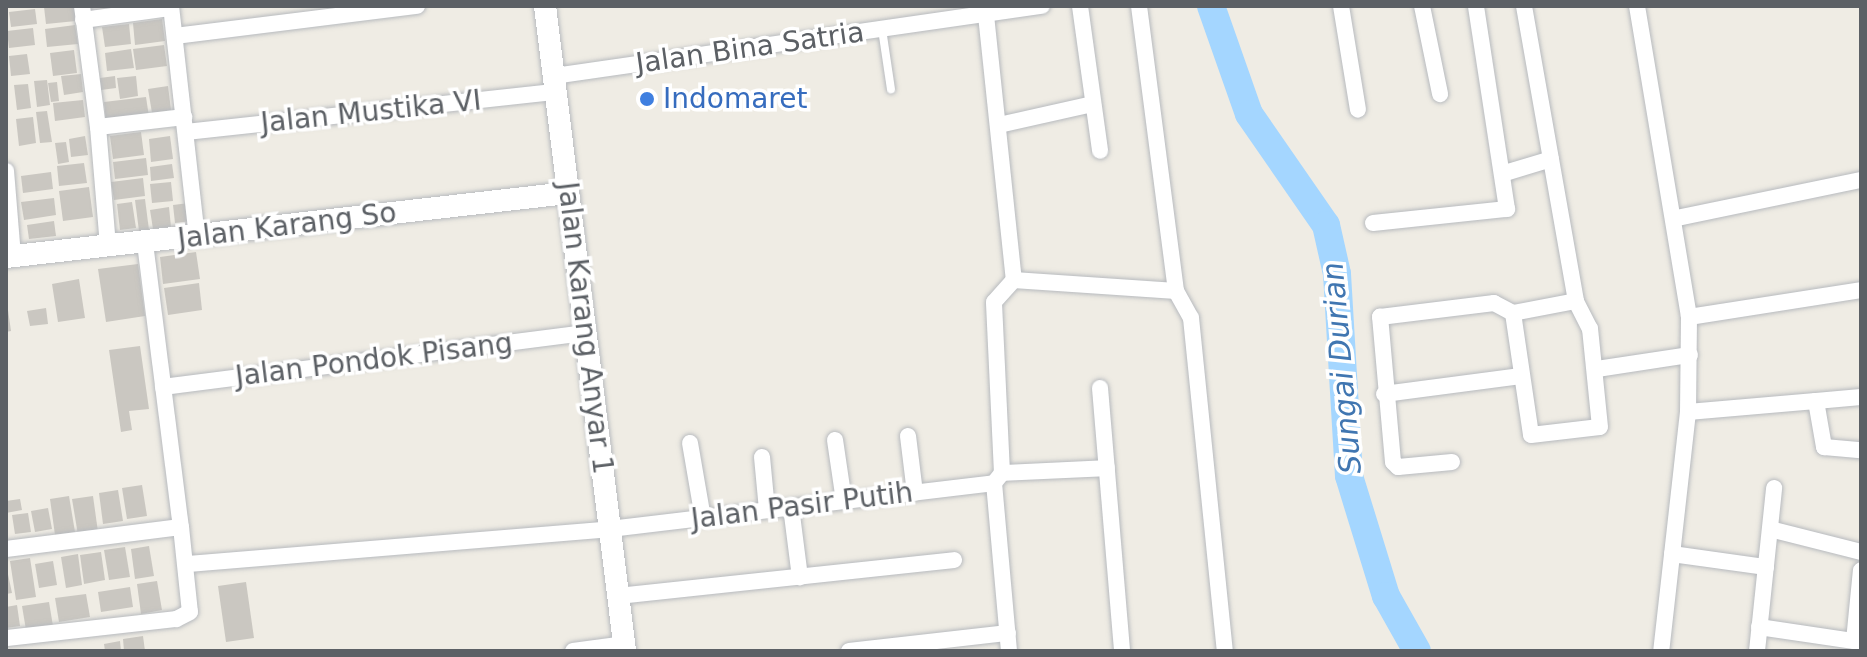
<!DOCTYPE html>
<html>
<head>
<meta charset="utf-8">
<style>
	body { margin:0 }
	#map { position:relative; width:1867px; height:657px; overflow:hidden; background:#efece4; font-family:"DejaVu Sans",sans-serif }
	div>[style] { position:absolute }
	.river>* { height:28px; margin:-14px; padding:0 14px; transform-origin:14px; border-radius:14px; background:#a4d6ff }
	.building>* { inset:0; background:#cac7c1 }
	.roads { filter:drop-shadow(0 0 2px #b7babe) drop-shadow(0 0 2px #b7babe) }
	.lane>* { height:8px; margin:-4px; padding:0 4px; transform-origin:4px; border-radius:4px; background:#fff }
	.street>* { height:16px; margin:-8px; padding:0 8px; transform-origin:8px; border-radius:8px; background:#fff }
	.secondary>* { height:22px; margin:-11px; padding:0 11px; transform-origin:11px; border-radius:11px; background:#fff }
	.dots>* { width:22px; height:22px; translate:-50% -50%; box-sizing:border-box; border:4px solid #fff; border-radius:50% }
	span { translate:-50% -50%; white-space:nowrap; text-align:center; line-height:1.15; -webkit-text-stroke:7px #fff; paint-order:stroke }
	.street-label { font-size:28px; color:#5c6065 }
	.shop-label { font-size:28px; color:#366cbe }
	.left { translate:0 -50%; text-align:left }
	.water-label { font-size:30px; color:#4076b1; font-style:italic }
	.frame { position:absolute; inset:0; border:8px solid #5c6065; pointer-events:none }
</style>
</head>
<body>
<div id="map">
	<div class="river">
		<i style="left:1211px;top:6px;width:114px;rotate:70.6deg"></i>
		<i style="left:1249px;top:114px;width:135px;rotate:55.3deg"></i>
		<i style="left:1326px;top:225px;width:50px;rotate:77.3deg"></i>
		<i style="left:1337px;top:274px;width:202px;rotate:86.6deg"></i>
		<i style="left:1349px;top:476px;width:126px;rotate:72.9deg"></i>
		<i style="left:1386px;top:596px;width:63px;rotate:60.6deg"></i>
	</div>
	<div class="building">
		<i style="clip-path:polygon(74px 6px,76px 21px,46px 24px,44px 7px)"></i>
		<i style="clip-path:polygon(35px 9px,37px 24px,11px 27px,9px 12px)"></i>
		<i style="clip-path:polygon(162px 19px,165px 41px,135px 45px,133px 23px)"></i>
		<i style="clip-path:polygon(129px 24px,131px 44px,105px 47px,102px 27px)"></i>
		<i style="clip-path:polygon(75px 25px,78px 44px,47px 47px,45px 29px)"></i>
		<i style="clip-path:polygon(33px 28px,35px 45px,9px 48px,7px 31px)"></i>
		<i style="clip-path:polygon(164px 45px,167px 66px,136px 70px,133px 49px)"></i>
		<i style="clip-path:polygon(131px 49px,134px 68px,107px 71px,105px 53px)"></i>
		<i style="clip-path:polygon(74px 50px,77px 73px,53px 76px,50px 53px)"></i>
		<i style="clip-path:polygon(27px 54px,30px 74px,11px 76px,9px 56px)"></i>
		<i style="clip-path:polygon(81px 74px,83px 92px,64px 95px,61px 76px)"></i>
		<i style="clip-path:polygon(115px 76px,116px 88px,101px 90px,100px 78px)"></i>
		<i style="clip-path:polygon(136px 76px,138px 96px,120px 99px,117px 78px)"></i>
		<i style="clip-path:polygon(47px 80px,50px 105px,37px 107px,34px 81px)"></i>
		<i style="clip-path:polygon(57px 82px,59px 101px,51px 102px,48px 83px)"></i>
		<i style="clip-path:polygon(28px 84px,31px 108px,17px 110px,14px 85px)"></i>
		<i style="clip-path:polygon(168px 86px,171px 110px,152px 113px,148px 89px)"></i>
		<i style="clip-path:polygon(146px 97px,149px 117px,106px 122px,104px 102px)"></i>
		<i style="clip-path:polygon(83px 100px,85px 117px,55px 121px,53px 103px)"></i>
		<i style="clip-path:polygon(47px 111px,52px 142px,40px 143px,36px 112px)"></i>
		<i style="clip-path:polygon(33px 117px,36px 143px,19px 146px,16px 119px)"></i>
		<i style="clip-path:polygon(141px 132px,144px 155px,113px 159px,110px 136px)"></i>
		<i style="clip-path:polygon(85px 136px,88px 155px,71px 157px,69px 139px)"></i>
		<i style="clip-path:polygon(170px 136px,173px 159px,151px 162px,149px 139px)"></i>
		<i style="clip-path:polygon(66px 142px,69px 162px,58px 164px,55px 143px)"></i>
		<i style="clip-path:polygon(146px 158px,148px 175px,115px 179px,113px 162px)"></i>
		<i style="clip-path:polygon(84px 163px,87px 183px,59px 186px,57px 166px)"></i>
		<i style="clip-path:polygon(172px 164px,174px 178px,151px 181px,150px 167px)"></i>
		<i style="clip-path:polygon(51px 172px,53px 189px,23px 193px,21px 176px)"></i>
		<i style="clip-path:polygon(143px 178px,145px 196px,114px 200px,111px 182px)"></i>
		<i style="clip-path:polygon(171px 182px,173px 201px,152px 203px,150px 184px)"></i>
		<i style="clip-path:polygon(89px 187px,93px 217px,63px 221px,59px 191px)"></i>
		<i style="clip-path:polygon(54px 198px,56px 215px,24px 220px,21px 202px)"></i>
		<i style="clip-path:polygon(145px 199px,149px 230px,139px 231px,135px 200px)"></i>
		<i style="clip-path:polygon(132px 202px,136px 228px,120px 230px,117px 204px)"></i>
		<i style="clip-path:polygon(189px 203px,191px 221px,175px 223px,173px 205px)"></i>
		<i style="clip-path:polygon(169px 207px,171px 227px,153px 229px,150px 210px)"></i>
		<i style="clip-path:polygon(54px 221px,56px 236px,29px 239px,27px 225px)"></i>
		<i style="clip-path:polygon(196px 252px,200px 279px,163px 284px,160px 257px)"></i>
		<i style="clip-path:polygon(138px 264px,145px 316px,106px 322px,98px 269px)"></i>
		<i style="clip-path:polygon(79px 279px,85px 318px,58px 322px,52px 284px)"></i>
		<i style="clip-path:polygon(199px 283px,202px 310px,168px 315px,164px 288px)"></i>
		<i style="clip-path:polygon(46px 308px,48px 324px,30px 326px,27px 311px)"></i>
		<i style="clip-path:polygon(8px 310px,11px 331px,6px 332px,6px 311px)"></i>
		<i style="clip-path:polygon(140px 346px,149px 409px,129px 411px,132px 430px,121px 432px,109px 350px)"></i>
		<i style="clip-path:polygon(142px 485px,147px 516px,127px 519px,122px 488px)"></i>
		<i style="clip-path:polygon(118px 490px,123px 521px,103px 524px,99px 493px)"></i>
		<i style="clip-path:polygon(69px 496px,75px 532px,55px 535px,50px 499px)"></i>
		<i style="clip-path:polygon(93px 496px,98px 532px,78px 535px,72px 499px)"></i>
		<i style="clip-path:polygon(20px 499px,22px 510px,6px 513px,6px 501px)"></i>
		<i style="clip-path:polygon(48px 508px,52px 529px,35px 532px,31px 511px)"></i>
		<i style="clip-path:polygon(28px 513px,31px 532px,15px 534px,12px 515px)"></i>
		<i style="clip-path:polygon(149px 546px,154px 576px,135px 579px,131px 549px)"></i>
		<i style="clip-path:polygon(125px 547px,130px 577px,109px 580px,104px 550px)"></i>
		<i style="clip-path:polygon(101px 552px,105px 580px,84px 584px,80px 555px)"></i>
		<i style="clip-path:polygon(78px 554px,82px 585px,66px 588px,61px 557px)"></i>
		<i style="clip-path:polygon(30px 558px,36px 597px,16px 600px,10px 561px)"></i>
		<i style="clip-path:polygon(53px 561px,57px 585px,39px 588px,35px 564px)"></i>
		<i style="clip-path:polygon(6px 565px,12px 593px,6px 594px)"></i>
		<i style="clip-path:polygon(157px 581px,162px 610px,141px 614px,137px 584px)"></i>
		<i style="clip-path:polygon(246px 582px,254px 638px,226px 642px,218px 586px)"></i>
		<i style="clip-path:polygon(130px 587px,133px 607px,101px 612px,98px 592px)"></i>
		<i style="clip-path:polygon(86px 594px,90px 617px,59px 622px,55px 598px)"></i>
		<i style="clip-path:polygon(49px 602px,53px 626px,26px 630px,22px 606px)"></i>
		<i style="clip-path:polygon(17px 605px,20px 626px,6px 628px,6px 607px)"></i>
		<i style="clip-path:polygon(143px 636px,145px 651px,124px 651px,123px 639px)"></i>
		<i style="clip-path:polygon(120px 641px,121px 651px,105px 651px,104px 644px)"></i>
	</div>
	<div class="roads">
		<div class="lane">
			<i style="left:882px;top:29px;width:61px;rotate:81.5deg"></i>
		</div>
		<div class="street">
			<i style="left:82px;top:6px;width:122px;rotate:82.5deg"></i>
			<i style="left:171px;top:6px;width:231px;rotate:83.6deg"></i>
			<i style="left:1080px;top:6px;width:146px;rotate:82.1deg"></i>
			<i style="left:1139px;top:6px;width:287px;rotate:82.6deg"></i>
			<i style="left:1176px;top:291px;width:31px;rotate:61deg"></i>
			<i style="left:1191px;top:318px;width:335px;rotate:84.2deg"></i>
			<i style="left:1341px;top:6px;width:105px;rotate:80.7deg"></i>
			<i style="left:1422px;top:6px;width:90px;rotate:78.4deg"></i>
			<i style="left:1637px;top:6px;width:315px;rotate:80.5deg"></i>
			<i style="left:1689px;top:317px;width:95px;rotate:90.6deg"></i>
			<i style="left:1688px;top:412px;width:241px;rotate:96.4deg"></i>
			<i style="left:986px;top:15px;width:266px;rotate:84deg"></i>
			<i style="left:83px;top:20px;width:89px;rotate:-7.8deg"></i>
			<i style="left:175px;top:36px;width:244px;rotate:-7.1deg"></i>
			<i style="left:554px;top:76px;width:493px;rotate:-8.2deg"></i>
			<i style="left:999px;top:125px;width:96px;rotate:-12.6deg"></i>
			<i style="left:186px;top:132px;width:372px;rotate:-6.2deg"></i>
			<i style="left:6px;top:171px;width:85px;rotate:85.3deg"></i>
			<i style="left:1505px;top:173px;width:48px;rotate:-16.9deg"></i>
			<i style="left:1677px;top:218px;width:188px;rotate:-11.7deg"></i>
			<i style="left:1373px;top:223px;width:135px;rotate:-6deg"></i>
			<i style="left:1507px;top:209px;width:205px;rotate:-98.7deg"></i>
			<i style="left:145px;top:243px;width:286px;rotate:82.8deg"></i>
			<i style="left:108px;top:246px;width:119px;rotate:-94.8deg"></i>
			<i style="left:98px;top:127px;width:87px;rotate:-6.6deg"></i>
			<i style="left:1513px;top:313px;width:123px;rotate:81.6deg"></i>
			<i style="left:1531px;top:435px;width:69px;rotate:-6.6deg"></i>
			<i style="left:1600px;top:427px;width:99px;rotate:-95.8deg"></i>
			<i style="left:1590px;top:329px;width:31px;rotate:-117deg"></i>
			<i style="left:1576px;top:301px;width:300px;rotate:-100deg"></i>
			<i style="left:1689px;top:317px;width:174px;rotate:-8.9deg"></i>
			<i style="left:1597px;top:369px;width:94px;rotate:-8.6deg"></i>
			<i style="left:163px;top:387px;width:426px;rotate:-7.3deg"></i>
			<i style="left:1100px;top:388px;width:264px;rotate:85.2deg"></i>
			<i style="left:1384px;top:394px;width:138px;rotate:-7.5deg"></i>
			<i style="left:1816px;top:401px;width:45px;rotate:-5.1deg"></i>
			<i style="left:1688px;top:412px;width:128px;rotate:-4.9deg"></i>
			<i style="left:1816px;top:401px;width:47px;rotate:80.1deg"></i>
			<i style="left:1824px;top:447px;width:37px;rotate:5deg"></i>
			<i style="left:908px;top:436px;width:57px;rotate:83deg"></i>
			<i style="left:835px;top:440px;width:62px;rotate:81.6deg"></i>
			<i style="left:690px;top:443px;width:76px;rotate:80.2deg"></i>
			<i style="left:762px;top:457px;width:53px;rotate:84.6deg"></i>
			<i style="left:1452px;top:462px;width:54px;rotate:174.7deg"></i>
			<i style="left:1398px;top:467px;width:7px;rotate:-135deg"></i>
			<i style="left:1393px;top:462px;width:146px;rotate:-95.1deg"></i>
			<i style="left:1380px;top:317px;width:115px;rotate:-7deg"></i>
			<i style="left:1494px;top:303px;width:21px;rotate:28deg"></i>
			<i style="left:1513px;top:313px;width:64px;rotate:-10.8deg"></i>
			<i style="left:1002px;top:473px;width:105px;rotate:-2.7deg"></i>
			<i style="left:791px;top:507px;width:71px;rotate:82.7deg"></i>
			<i style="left:1770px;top:529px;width:94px;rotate:14.2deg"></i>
			<i style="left:6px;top:549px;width:176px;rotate:-7.2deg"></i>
			<i style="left:181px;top:527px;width:85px;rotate:84deg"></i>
			<i style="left:190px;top:612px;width:16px;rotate:153deg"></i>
			<i style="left:176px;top:619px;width:171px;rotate:173.6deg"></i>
			<i style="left:1672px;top:554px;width:95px;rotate:7.9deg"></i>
			<i style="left:187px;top:564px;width:424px;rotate:-4.7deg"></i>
			<i style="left:610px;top:529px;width:387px;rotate:-6.8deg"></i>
			<i style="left:618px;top:596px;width:338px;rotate:-6.1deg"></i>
			<i style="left:1759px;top:627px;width:103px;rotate:8.4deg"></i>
			<i style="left:1854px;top:641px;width:71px;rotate:-84.4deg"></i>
			<i style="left:573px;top:651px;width:51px;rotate:-7.8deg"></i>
			<i style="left:849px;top:651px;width:160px;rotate:-6.5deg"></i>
			<i style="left:1009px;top:651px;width:169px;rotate:-95.1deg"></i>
			<i style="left:994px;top:483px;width:13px;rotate:-51deg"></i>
			<i style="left:1002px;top:473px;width:171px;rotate:-92.7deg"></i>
			<i style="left:994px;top:302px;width:30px;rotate:-48deg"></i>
			<i style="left:1014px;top:280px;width:162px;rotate:3.9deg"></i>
			<i style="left:1757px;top:651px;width:164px;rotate:-84deg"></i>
		</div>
		<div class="secondary">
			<i style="left:545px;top:6px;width:650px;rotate:82.93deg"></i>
			<i style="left:6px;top:257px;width:566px;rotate:-6.5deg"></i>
		</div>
	</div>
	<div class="dots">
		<i style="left:647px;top:99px;background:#3f7fe0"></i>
	</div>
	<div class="street-label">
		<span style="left:750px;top:48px;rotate:-8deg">Jalan Bina Satria</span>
		<span style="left:371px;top:112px;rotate:-6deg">Jalan Mustika VI</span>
		<span style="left:287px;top:226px;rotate:-7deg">Jalan Karang So</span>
		<span style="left:585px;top:328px;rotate:83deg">Jalan Karang Anyar 1</span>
		<span style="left:374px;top:360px;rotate:-7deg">Jalan Pondok Pisang</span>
		<span style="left:802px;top:506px;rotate:-7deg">Jalan Pasir Putih</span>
	</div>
	<div class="shop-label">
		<span class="left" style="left:663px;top:99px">Indomaret</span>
	</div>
	<div class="water-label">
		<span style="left:1342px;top:368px;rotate:-95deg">Sungai Durian</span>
	</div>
	<div class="frame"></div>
</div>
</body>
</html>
